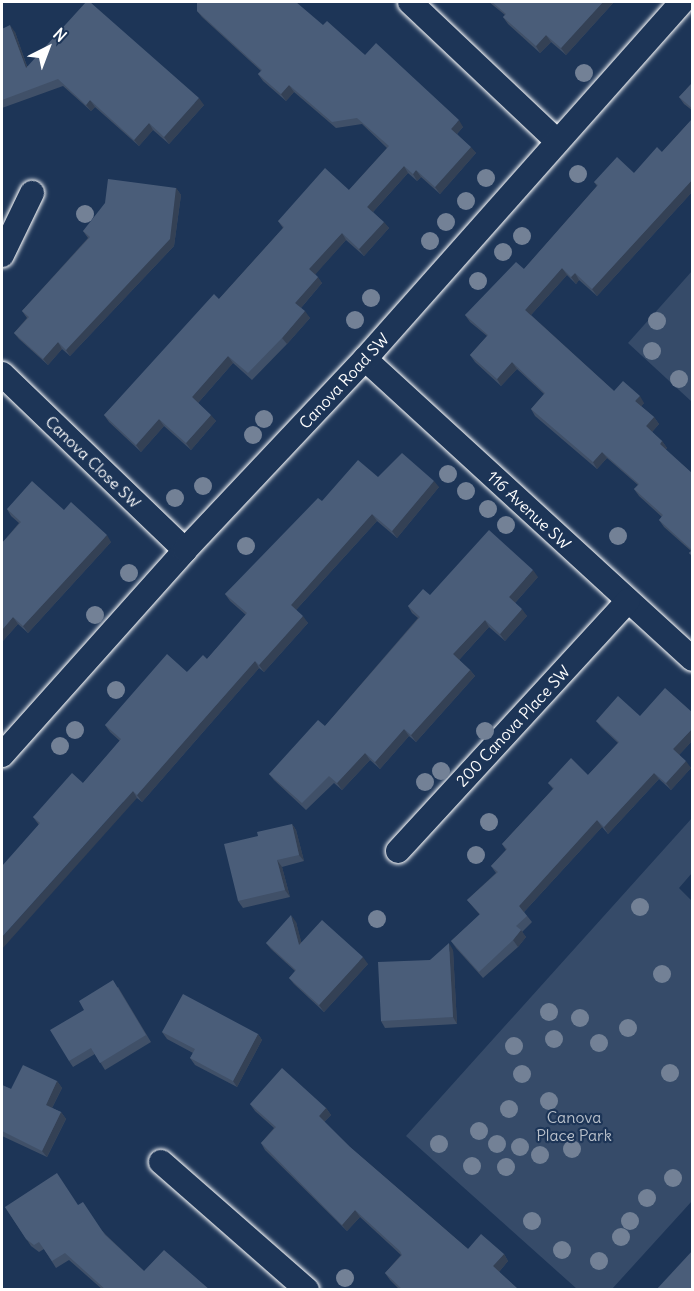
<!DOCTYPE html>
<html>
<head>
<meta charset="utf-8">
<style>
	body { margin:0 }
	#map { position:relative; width:694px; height:1291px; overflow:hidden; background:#1d3557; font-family:Delius,sans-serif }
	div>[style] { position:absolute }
	.green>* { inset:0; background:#364b69 }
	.roads { filter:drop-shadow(0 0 2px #fff) drop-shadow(0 0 2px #fff) }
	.street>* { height:24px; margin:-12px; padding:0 12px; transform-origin:12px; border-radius:12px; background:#1d3557 }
	.trees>* { width:18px; height:18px; margin:-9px; border-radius:50%; background:#738196 }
	.wall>* { inset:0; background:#405068 }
	.shaded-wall>* { inset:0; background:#344155 }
	.building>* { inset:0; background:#4a5d79 }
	span { translate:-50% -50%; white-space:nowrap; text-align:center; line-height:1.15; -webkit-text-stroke:4.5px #1d3557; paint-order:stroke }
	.street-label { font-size:16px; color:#fff }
	.park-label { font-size:16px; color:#b9c0ca }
	.frame { position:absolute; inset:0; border:3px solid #fff; pointer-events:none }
	.north { position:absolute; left:18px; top:18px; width:60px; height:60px; -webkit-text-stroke:4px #1d3557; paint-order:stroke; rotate:42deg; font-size:16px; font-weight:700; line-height:24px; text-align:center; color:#fff }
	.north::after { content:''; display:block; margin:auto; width:21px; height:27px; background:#fff; clip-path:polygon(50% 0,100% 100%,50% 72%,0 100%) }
</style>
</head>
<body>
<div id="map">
	<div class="green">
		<i style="clip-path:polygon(692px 271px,692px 402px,628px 343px)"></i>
		<i style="clip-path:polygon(692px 818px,692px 873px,679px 888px,692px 901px,692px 1201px,612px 1289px,577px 1289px,406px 1136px)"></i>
	</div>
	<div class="roads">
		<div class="street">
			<i style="left:410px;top:2px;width:201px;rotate:43.4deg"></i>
			<i style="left:2px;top:255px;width:69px;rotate:-64.2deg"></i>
			<i style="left:365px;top:359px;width:444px;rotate:42.5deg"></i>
			<i style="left:2px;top:374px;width:254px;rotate:43.9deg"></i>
			<i style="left:2px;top:755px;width:275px;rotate:-48.2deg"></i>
			<i style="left:185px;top:550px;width:262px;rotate:-46.7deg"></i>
			<i style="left:365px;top:359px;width:477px;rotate:-48.4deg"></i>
			<i style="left:398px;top:851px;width:340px;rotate:-47.4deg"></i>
			<i style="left:161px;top:1162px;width:194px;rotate:41.2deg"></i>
		</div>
	</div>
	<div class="trees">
		<i style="left:584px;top:73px"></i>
		<i style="left:578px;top:174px"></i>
		<i style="left:486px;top:178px"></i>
		<i style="left:466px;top:201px"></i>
		<i style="left:85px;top:214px"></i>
		<i style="left:446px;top:222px"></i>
		<i style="left:522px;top:236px"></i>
		<i style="left:430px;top:241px"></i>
		<i style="left:503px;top:252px"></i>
		<i style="left:478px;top:281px"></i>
		<i style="left:371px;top:298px"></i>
		<i style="left:355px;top:320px"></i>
		<i style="left:657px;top:321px"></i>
		<i style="left:652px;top:351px"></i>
		<i style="left:679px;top:379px"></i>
		<i style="left:264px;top:419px"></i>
		<i style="left:253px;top:435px"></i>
		<i style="left:448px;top:474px"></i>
		<i style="left:203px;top:486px"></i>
		<i style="left:466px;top:491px"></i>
		<i style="left:175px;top:498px"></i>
		<i style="left:488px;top:509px"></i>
		<i style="left:506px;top:525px"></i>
		<i style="left:618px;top:536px"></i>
		<i style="left:246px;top:546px"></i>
		<i style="left:129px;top:573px"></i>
		<i style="left:95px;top:615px"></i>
		<i style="left:116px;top:690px"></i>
		<i style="left:75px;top:730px"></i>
		<i style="left:485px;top:731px"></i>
		<i style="left:60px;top:746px"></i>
		<i style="left:441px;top:771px"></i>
		<i style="left:425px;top:782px"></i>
		<i style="left:489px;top:822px"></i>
		<i style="left:476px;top:855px"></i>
		<i style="left:640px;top:907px"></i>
		<i style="left:377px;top:919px"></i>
		<i style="left:662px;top:974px"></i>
		<i style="left:549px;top:1012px"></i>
		<i style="left:580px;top:1018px"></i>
		<i style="left:628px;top:1028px"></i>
		<i style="left:554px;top:1039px"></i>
		<i style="left:599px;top:1043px"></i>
		<i style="left:514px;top:1046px"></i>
		<i style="left:670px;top:1073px"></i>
		<i style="left:522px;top:1074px"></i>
		<i style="left:549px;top:1101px"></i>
		<i style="left:509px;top:1109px"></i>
		<i style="left:479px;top:1131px"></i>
		<i style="left:439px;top:1144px"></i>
		<i style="left:497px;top:1144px"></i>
		<i style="left:520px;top:1147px"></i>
		<i style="left:572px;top:1149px"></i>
		<i style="left:540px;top:1155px"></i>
		<i style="left:472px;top:1166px"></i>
		<i style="left:506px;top:1167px"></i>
		<i style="left:673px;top:1178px"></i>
		<i style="left:647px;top:1198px"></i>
		<i style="left:532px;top:1221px"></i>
		<i style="left:630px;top:1221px"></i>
		<i style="left:621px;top:1237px"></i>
		<i style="left:562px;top:1250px"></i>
		<i style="left:599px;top:1261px"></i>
		<i style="left:345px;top:1278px"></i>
	</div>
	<div class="wall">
		<i style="clip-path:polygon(489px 2px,614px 2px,566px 55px,551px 42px,540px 53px,508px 24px,503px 17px,505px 15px)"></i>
		<i style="clip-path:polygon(197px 11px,323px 25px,365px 55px,463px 127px,457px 134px,476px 153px,440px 194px,421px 177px,417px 181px,408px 173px,373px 212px,389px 228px,364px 256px,346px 240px,315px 274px,322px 283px,301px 308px,310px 318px,287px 344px,252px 380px,233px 363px,198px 403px,216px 421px,191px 450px,164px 426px,141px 452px,109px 422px,104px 415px,219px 299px,283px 228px,278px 221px,349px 190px,387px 148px,362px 124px,336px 128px,294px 92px,286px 101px,263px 81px,258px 74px,261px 71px,202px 17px)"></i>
		<i style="clip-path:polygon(2px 24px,3px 28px,15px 32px,27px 66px,204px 105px,169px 144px,153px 130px,139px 146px,95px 107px,91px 111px,63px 86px,2px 108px)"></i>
		<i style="clip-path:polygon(693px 82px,693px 111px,684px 104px,679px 97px)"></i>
		<i style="clip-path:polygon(693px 118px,693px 191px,597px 296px,579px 280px,576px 284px,567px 275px,531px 315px,614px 391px,644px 403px,641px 406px,654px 417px,659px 424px,652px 432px,662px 441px,667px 448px,665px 450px,693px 474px,693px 558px,689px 553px,691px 551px,664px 527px,659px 520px,662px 517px,639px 496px,634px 489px,638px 485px,607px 458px,597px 469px,535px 416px,531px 409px,544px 394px,517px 369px,501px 386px,475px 362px,470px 355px,487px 336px,470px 322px,465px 315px,524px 269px,597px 186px,594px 182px,634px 173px,662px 152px)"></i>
		<i style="clip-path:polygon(176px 188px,181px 195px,174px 246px,70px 356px,62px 349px,48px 365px,19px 339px,14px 333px,27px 318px,22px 311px,88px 238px,83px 231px)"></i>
		<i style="clip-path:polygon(378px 477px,439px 487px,397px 538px,377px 521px,296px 610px,308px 623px,264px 672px,259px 668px,142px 802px,137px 798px,39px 825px,33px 817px,83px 783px,120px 741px,110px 732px,105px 725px,207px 659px,246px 615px,230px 601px,225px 594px,322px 501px)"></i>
		<i style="clip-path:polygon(7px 509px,64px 510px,111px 542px,28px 633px,18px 624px,2px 642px,2px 543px,19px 523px,11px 516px)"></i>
		<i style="clip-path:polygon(538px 577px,515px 603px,527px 616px,505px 641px,489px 627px,459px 660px,470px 670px,475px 676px,416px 742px,409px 736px,380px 769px,370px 760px,342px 790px,334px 783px,306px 810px,274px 780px,269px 774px,325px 726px,418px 618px,412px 613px,408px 606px,430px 595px)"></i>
		<i style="clip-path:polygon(693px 713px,693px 740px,679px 755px,691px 768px,671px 790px,659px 779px,608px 834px,602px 827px,524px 912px,532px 922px,522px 932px,526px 937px,518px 947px,483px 978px,456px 948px,451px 941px,480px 915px,467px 900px,496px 873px,491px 866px,506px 850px,502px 844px,553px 789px,548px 783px,588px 775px,618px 743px,601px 727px,596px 721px,640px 716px)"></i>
		<i style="clip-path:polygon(292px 824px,296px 830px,304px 861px,282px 867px,290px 897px,243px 908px,238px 901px)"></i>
		<i style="clip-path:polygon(296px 922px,301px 942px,368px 964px,324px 1012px,294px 984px,289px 978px,295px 971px,271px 949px,266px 943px)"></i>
		<i style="clip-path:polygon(453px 950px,457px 1024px,385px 1028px,381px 1021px,430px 960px)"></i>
		<i style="clip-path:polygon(118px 987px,151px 1042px,105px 1070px,95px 1054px,73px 1067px,69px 1061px,84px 1010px)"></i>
		<i style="clip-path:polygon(162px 1032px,258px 1034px,262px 1040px,237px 1087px,195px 1065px,190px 1058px,193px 1053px,167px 1039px)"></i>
		<i style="clip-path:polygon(57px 1081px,62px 1088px,52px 1108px,61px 1112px,66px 1119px,47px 1157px,2px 1136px,2px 1085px,11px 1089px)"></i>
		<i style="clip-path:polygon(250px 1104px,326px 1108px,331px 1115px,324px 1122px,350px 1147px,468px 1249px,504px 1254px,508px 1261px,499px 1272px,519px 1290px,400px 1290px,390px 1280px,385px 1273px,401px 1255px,360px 1217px,347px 1231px,265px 1150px,261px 1143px,274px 1128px,255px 1111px)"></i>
		<i style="clip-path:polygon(78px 1205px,106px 1235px,144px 1271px,210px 1290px,103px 1290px,69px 1260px,56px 1268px,44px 1249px,39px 1252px,31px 1246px,5px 1207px)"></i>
	</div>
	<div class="shaded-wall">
		<i style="clip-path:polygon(603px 2px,614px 2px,566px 55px,561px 48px)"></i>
		<i style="clip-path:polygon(10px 25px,15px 32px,30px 75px,26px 68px)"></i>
		<i style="clip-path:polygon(546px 35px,551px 42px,540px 53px,536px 46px)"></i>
		<i style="clip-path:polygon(289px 85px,294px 92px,286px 101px,281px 94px)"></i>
		<i style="clip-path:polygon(199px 98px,204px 105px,169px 144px,164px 137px)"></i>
		<i style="clip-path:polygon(90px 100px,95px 107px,91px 111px,86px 105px)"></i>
		<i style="clip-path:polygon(459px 120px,463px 127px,456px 135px,451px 129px)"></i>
		<i style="clip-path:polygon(149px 123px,153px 130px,139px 146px,134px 140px)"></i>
		<i style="clip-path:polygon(471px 147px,476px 153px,440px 194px,435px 187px)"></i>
		<i style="clip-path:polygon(404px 166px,408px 173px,372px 213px,367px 207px)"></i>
		<i style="clip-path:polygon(416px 170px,421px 177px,417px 181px,413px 174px)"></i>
		<i style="clip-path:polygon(693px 179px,693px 191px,597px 296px,592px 289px)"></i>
		<i style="clip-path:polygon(176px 188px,181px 195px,174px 246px,70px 356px,66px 350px)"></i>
		<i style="clip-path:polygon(384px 222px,389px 228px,364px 256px,359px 249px)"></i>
		<i style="clip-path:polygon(342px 233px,346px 240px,314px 276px,309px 269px)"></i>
		<i style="clip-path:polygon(562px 268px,567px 275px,530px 316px,525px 310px)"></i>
		<i style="clip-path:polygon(575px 273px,579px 280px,576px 284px,571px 277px)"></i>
		<i style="clip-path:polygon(318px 277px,322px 283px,300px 309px,295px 303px)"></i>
		<i style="clip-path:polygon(305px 311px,310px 318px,287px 344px,282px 338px)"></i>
		<i style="clip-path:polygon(58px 342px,62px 349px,48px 365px,43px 359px)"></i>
		<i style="clip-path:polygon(228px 356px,233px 363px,197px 404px,192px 397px)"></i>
		<i style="clip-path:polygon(512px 362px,517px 369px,501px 386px,497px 379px)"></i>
		<i style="clip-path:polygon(640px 396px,644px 403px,640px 408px,635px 401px)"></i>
		<i style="clip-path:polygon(211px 415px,216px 421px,191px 450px,186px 443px)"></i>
		<i style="clip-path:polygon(654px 417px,659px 424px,651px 433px,646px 426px)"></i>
		<i style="clip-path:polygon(159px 419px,164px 426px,141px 452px,136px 445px)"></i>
		<i style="clip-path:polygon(662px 441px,667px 448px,664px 451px,660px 444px)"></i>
		<i style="clip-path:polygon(602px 452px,607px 458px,597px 469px,593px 462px)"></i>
		<i style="clip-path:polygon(434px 481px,439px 487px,397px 538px,392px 531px)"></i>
		<i style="clip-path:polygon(372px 514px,377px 521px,295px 611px,291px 605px)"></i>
		<i style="clip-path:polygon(107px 535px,111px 542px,28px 633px,23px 626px)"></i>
		<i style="clip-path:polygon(533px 570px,538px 577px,514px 604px,509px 597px)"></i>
		<i style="clip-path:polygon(522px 609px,527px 616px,505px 641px,500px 634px)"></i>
		<i style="clip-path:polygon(303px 616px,308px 623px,264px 672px,259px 665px)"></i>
		<i style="clip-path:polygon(13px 617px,18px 624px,2px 642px,2px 630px)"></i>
		<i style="clip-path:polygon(485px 620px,489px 627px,458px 661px,453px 654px)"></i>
		<i style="clip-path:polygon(255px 661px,259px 668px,142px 802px,137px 795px)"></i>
		<i style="clip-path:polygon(470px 670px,475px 676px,416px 742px,411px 735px)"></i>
		<i style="clip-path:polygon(693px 728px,693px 740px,678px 756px,673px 749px)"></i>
		<i style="clip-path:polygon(404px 729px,409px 736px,380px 769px,375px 762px)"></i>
		<i style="clip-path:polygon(365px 753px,370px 760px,342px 790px,337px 783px)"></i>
		<i style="clip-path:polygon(686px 761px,691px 768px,671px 790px,666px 783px)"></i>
		<i style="clip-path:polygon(654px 773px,659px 779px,608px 834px,604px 827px)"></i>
		<i style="clip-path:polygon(133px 791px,137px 798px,2px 949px,2px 937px)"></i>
		<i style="clip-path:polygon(597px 820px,602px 827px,523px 913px,519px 906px)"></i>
		<i style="clip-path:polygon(292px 824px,296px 830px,304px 861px,299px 855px)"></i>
		<i style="clip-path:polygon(277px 860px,282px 867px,290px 897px,285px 890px)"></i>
		<i style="clip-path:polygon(291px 915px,296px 922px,304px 952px,299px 945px)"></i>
		<i style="clip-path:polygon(521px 930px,526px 937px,518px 947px,513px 940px)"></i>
		<i style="clip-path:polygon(449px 943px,453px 950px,457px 1024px,453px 1017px)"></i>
		<i style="clip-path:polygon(363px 957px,368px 964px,324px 1012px,319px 1005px)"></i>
		<i style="clip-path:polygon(258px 1034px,262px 1040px,237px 1087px,233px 1081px)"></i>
		<i style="clip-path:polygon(57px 1081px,62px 1088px,50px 1112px,46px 1105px)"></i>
		<i style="clip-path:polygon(326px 1108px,331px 1115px,323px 1123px,319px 1116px)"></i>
		<i style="clip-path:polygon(61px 1112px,66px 1119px,47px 1157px,42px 1151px)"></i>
		<i style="clip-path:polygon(355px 1210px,360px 1217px,347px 1231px,342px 1225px)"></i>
		<i style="clip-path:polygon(504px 1254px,508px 1261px,498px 1273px,493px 1266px)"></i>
	</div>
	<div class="building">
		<i style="clip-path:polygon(86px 2px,90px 2px,199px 98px,164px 137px,149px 123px,134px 140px,90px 100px,86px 105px,58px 79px,2px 100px,2px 29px,10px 25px,26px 68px)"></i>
		<i style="clip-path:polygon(197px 2px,296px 2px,323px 25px,327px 21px,365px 55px,376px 43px,459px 120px,451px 129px,471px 147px,435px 187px,416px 170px,413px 174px,404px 166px,367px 207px,384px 222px,359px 249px,342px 233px,309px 269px,318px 277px,295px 303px,305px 311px,282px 338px,248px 373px,228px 356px,192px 397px,211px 415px,186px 443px,159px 419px,136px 445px,104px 415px,214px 294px,219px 299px,284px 227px,278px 221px,325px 168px,349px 190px,389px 146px,357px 118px,332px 122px,289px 85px,281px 94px,258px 74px,262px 70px,197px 11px)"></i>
		<i style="clip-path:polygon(492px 2px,603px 2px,561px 48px,546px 35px,536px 46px,503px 17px,506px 14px)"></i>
		<i style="clip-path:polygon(693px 82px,693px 109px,679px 97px)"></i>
		<i style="clip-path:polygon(693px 118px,693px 179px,592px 289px,575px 273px,571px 277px,562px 268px,525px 310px,614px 391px,623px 381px,640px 396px,635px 401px,654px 417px,646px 426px,662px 441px,660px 444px,693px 474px,693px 556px,689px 553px,692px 550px,659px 520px,663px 515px,634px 489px,639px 484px,602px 452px,593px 462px,531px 409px,545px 393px,512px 362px,497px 379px,470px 355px,488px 335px,465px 315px,516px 262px,524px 269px,598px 185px,594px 182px,617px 157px,634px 173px,657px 147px,662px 152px)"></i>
		<i style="clip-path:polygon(108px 179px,176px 188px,170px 239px,66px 350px,58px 342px,43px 359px,14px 333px,29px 317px,22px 311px,90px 237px,83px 231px,105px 203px)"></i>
		<i style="clip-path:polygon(402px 453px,434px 481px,392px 531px,372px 514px,291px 605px,303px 616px,259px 665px,255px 661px,137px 795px,133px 791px,2px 937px,2px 866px,40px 823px,33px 817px,72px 773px,83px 783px,121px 739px,105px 725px,167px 654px,187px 672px,203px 655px,207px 659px,247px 613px,225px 594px,318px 498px,322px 501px,358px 460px,378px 477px)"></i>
		<i style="clip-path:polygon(32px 481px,64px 510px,71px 502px,107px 535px,23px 626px,13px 617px,2px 630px,2px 543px,21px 522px,7px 509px)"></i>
		<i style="clip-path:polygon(489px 530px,533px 570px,509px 597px,522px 609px,500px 634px,485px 620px,453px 654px,470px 670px,411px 735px,404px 729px,375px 762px,365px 753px,337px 783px,329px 776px,302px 803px,269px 774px,318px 720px,325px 726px,420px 617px,408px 606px,423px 589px,430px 595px)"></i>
		<i style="clip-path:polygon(665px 688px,693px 713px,693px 728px,673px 749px,686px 761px,666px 783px,654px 773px,604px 827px,597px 820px,519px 906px,527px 916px,516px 926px,521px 930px,513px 940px,479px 972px,451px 941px,480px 914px,467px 900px,498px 872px,491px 866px,507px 849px,502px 844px,554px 788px,548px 783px,571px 758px,588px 775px,619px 742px,596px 721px,618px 696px,640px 716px)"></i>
		<i style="clip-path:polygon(292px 824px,299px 855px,277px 860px,285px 890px,238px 901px,224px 844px,258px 836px,257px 832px)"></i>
		<i style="clip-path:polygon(291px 915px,299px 945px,322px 920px,363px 957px,319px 1005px,289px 978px,296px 970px,266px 943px)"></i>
		<i style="clip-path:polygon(449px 943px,453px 1017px,381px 1021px,378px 962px,430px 960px)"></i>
		<i style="clip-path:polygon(113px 980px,146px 1035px,100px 1063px,91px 1048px,69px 1061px,50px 1030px,84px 1010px,79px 1001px)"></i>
		<i style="clip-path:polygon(183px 994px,258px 1034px,233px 1081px,190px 1058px,195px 1049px,162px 1032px)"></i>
		<i style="clip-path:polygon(23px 1065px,57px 1081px,46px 1105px,61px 1112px,42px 1151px,2px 1131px,2px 1085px,11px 1089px)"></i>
		<i style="clip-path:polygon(282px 1068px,326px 1108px,319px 1116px,350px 1147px,468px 1249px,481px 1234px,504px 1254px,493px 1266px,519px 1290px,403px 1290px,385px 1273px,402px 1255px,400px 1251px,355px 1210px,342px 1225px,261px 1143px,276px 1127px,250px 1104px)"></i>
		<i style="clip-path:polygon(57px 1173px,78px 1205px,83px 1202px,105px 1235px,144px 1271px,164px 1250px,210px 1290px,106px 1290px,65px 1253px,52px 1261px,39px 1242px,34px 1245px,26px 1239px,5px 1207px)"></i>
		<i style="clip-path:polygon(693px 1250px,693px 1290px,656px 1290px)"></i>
	</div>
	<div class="street-label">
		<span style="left:344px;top:381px;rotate:-47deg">Canova Road SW</span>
		<span style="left:93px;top:462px;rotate:44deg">Canova Close SW</span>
		<span style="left:529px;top:510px;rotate:43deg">116 Avenue SW</span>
		<span style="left:513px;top:726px;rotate:-47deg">200 Canova Place SW</span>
	</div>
	<div class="park-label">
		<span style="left:574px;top:1126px">Canova<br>Place Park</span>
	</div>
	<div class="frame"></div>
	<div class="north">N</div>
</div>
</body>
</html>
